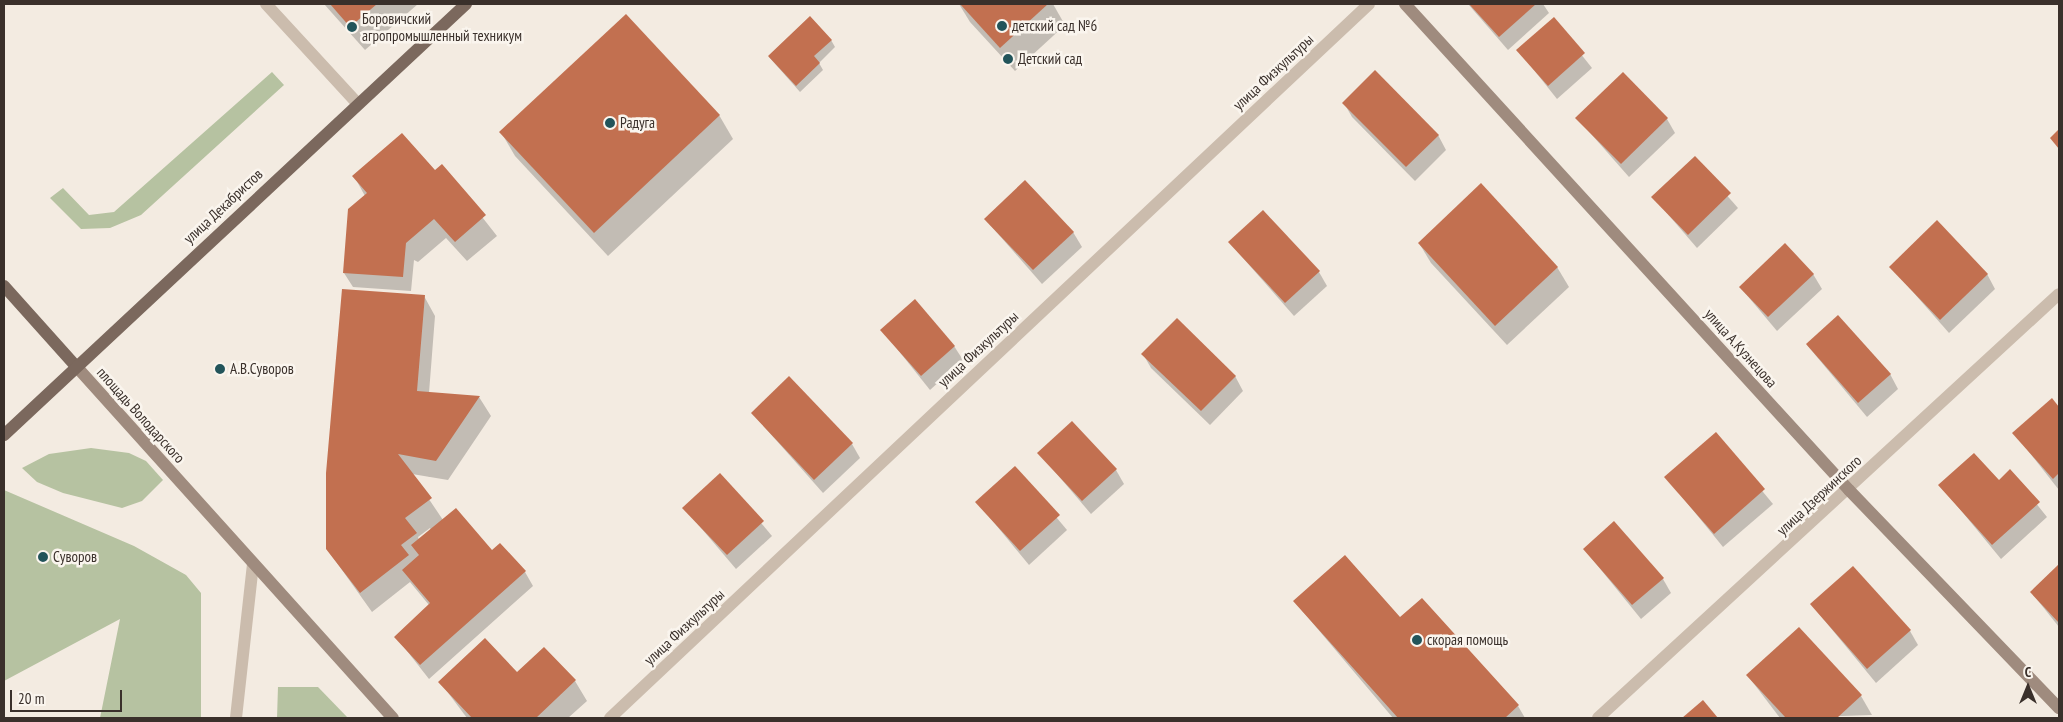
<!DOCTYPE html>
<html>
<head>
<meta charset="utf-8">
<style>
	body { margin:0 }
	#map { position:relative; width:2063px; height:722px; overflow:hidden; background:#f3ebe1; font-family:"PT Sans Narrow",sans-serif }
	div>[style] { position:absolute }
	.green>* { inset:0; background:#b6c2a1 }
	.shadow>* { inset:0; background:#0003 }
	.building>* { inset:0; background:#c27050 }
	.street>* { height:12px; margin:-6px; padding:0 6px; transform-origin:6px; border-radius:6px; background:#cbbcad }
	.secondary>* { height:12px; margin:-6px; padding:0 6px; transform-origin:6px; border-radius:6px; background:#9f8b7e }
	.primary>* { height:12px; margin:-6px; padding:0 6px; transform-origin:6px; border-radius:6px; background:#7b685d }
	.dots>* { width:14px; height:14px; translate:-50% -50%; box-sizing:border-box; border:2px solid #faf5ee; border-radius:50% }
	span { translate:-50% -50%; white-space:nowrap; text-align:center; line-height:1.15; -webkit-text-stroke:5px #faf5ee; paint-order:stroke }
	.poi-label { font-size:15px; color:#3a302b }
	.left { translate:0 -50%; text-align:left }
	.street-label { font-size:15px; color:#3a302b }
	.frame { position:absolute; inset:0; border:5px solid #3a302b; pointer-events:none }
	.north { position:absolute; left:2003px; top:662px; width:50px; height:50px; -webkit-text-stroke:4px #faf5ee; paint-order:stroke; rotate:0deg; font-size:14px; font-weight:700; line-height:20px; text-align:center; color:#3a302b }
	.north::after { content:''; display:block; margin:auto; width:18px; height:22px; background:#3a302b; clip-path:polygon(50% 0,100% 100%,50% 72%,0 100%) }
	.scale { position:absolute; left:10px; top:690px; width:112px; height:22px; box-sizing:border-box; border:2px solid #3a302b; border-top:0; padding-left:6px; font-size:15px; line-height:18px; white-space:nowrap; color:#3a302b; -webkit-text-stroke:4px #faf5ee; paint-order:stroke }
</style>
</head>
<body>
<div id="map">
	<div class="green">
		<i style="clip-path:polygon(272px 72px,284px 85px,141px 215px,110px 228px,81px 229px,50px 198px,63px 188px,89px 215px,114px 212px)"></i>
		<i style="clip-path:polygon(91px 448px,129px 453px,146px 461px,163px 480px,142px 501px,122px 508px,63px 493px,37px 482px,22px 468px,49px 454px)"></i>
		<i style="clip-path:polygon(4px 490px,134px 546px,186px 575px,201px 593px,201px 718px,100px 718px,120px 619px,4px 681px)"></i>
		<i style="clip-path:polygon(278px 687px,318px 687px,348px 718px,277px 718px)"></i>
	</div>
	<div class="shadow">
		<i style="clip-path:polygon(324px 4px,418px 4px,365px 50px)"></i>
		<i style="clip-path:polygon(959px 4px,1053px 4px,1065px 25px,1015px 71px,970px 22px)"></i>
		<i style="clip-path:polygon(1468px 4px,1543px 4px,1549px 13px,1508px 50px)"></i>
		<i style="clip-path:polygon(1553px 19px,1592px 68px,1557px 99px,1518px 50px)"></i>
		<i style="clip-path:polygon(831px 40px,835px 47px,819px 63px,823px 70px,800px 92px,769px 57px)"></i>
		<i style="clip-path:polygon(1344px 103px,1438px 135px,1446px 150px,1415px 181px,1352px 117px)"></i>
		<i style="clip-path:polygon(719px 115px,733px 139px,608px 256px,515px 156px,501px 132px)"></i>
		<i style="clip-path:polygon(1577px 118px,1667px 119px,1675px 133px,1629px 177px)"></i>
		<i style="clip-path:polygon(1694px 158px,1738px 208px,1697px 248px,1653px 197px)"></i>
		<i style="clip-path:polygon(442px 166px,497px 236px,467px 261px,446px 238px,418px 262px,414px 260px,411px 291px,353px 287px,344px 273px,365px 196px,354px 176px,434px 172px)"></i>
		<i style="clip-path:polygon(985px 219px,1073px 232px,1082px 247px,1042px 284px)"></i>
		<i style="clip-path:polygon(1229px 242px,1319px 272px,1327px 286px,1294px 316px)"></i>
		<i style="clip-path:polygon(1419px 243px,1557px 267px,1569px 287px,1507px 345px,1431px 263px)"></i>
		<i style="clip-path:polygon(1891px 267px,1987px 274px,1995px 289px,1949px 333px)"></i>
		<i style="clip-path:polygon(1813px 274px,1822px 289px,1777px 331px,1740px 287px)"></i>
		<i style="clip-path:polygon(evenodd,424px 296px,435px 316px,429px 393px,479px 397px,491px 416px,448px 480px,412px 474px,443px 520px,525px 572px,533px 586px,429px 679px,396px 637px,429px 605px,410px 582px,372px 612px,327px 549px,424px 296px,430px 528px,431px 530px,419px 540px,418px 537px,430px 528px)"></i>
		<i style="clip-path:polygon(882px 330px,954px 346px,963px 360px,930px 390px)"></i>
		<i style="clip-path:polygon(1807px 345px,1890px 374px,1898px 389px,1867px 417px)"></i>
		<i style="clip-path:polygon(1143px 354px,1235px 376px,1243px 391px,1210px 425px,1151px 368px)"></i>
		<i style="clip-path:polygon(2052px 400px,2059px 409px,2059px 490px,2014px 433px)"></i>
		<i style="clip-path:polygon(752px 413px,852px 444px,860px 458px,823px 493px)"></i>
		<i style="clip-path:polygon(1715px 434px,1773px 504px,1723px 547px,1666px 477px)"></i>
		<i style="clip-path:polygon(1039px 453px,1116px 470px,1124px 484px,1091px 514px)"></i>
		<i style="clip-path:polygon(1015px 468px,1067px 530px,1029px 565px,977px 502px)"></i>
		<i style="clip-path:polygon(2010px 471px,2047px 517px,2001px 559px,1940px 485px,1999px 481px)"></i>
		<i style="clip-path:polygon(720px 474px,772px 536px,736px 569px,684px 508px)"></i>
		<i style="clip-path:polygon(1584px 549px,1663px 579px,1671px 593px,1641px 619px)"></i>
		<i style="clip-path:polygon(2059px 565px,2059px 627px,2031px 592px)"></i>
		<i style="clip-path:polygon(1422px 600px,1518px 706px,1525px 718px,1393px 718px,1294px 601px,1400px 619px)"></i>
		<i style="clip-path:polygon(1811px 604px,1910px 631px,1918px 645px,1876px 683px)"></i>
		<i style="clip-path:polygon(544px 648px,575px 681px,587px 701px,568px 718px,467px 718px,440px 682px,517px 674px)"></i>
		<i style="clip-path:polygon(1748px 676px,1861px 696px,1872px 715px,1780px 718px)"></i>
	</div>
	<div class="building">
		<i style="clip-path:polygon(330px 4px,377px 4px,350px 27px)"></i>
		<i style="clip-path:polygon(960px 4px,1048px 4px,1000px 48px)"></i>
		<i style="clip-path:polygon(1469px 4px,1536px 4px,1499px 37px)"></i>
		<i style="clip-path:polygon(626px 14px,720px 115px,594px 233px,499px 132px)"></i>
		<i style="clip-path:polygon(810px 16px,832px 40px,814px 56px,820px 63px,796px 86px,768px 56px)"></i>
		<i style="clip-path:polygon(1554px 17px,1585px 53px,1548px 86px,1516px 50px)"></i>
		<i style="clip-path:polygon(1375px 70px,1439px 135px,1406px 167px,1342px 103px)"></i>
		<i style="clip-path:polygon(1623px 72px,1668px 118px,1621px 164px,1575px 118px)"></i>
		<i style="clip-path:polygon(2059px 129px,2059px 149px,2050px 138px)"></i>
		<i style="clip-path:polygon(402px 133px,435px 170px,442px 164px,486px 215px,455px 242px,434px 219px,406px 243px,403px 277px,343px 273px,348px 209px,367px 193px,352px 176px)"></i>
		<i style="clip-path:polygon(1695px 156px,1731px 193px,1688px 235px,1651px 197px)"></i>
		<i style="clip-path:polygon(1025px 180px,1074px 232px,1033px 270px,984px 219px)"></i>
		<i style="clip-path:polygon(1481px 183px,1558px 267px,1495px 326px,1418px 243px)"></i>
		<i style="clip-path:polygon(1263px 210px,1320px 271px,1285px 303px,1228px 242px)"></i>
		<i style="clip-path:polygon(1937px 220px,1988px 274px,1940px 320px,1889px 267px)"></i>
		<i style="clip-path:polygon(1785px 243px,1814px 274px,1768px 317px,1739px 287px)"></i>
		<i style="clip-path:polygon(342px 289px,425px 295px,417px 391px,480px 396px,436px 461px,398px 454px,432px 498px,405px 518px,417px 533px,401px 545px,409px 555px,360px 593px,326px 549px,326px 473px)"></i>
		<i style="clip-path:polygon(915px 299px,955px 346px,921px 376px,880px 330px)"></i>
		<i style="clip-path:polygon(1838px 315px,1891px 374px,1858px 403px,1806px 344px)"></i>
		<i style="clip-path:polygon(1177px 318px,1236px 376px,1201px 411px,1141px 354px)"></i>
		<i style="clip-path:polygon(789px 376px,853px 443px,814px 480px,751px 413px)"></i>
		<i style="clip-path:polygon(2052px 398px,2059px 407px,2059px 473px,2053px 479px,2012px 433px)"></i>
		<i style="clip-path:polygon(1072px 421px,1117px 469px,1082px 501px,1037px 453px)"></i>
		<i style="clip-path:polygon(1716px 432px,1765px 489px,1714px 534px,1664px 477px)"></i>
		<i style="clip-path:polygon(1974px 453px,1999px 480px,2010px 469px,2040px 502px,1992px 545px,1938px 485px)"></i>
		<i style="clip-path:polygon(1015px 466px,1060px 515px,1020px 551px,975px 502px)"></i>
		<i style="clip-path:polygon(720px 473px,764px 521px,727px 555px,682px 508px)"></i>
		<i style="clip-path:polygon(456px 508px,492px 550px,500px 543px,526px 571px,420px 665px,394px 637px,430px 603px,402px 570px,419px 555px,411px 545px)"></i>
		<i style="clip-path:polygon(1614px 521px,1664px 578px,1632px 605px,1583px 549px)"></i>
		<i style="clip-path:polygon(1345px 555px,1400px 617px,1422px 598px,1519px 705px,1505px 718px,1398px 718px,1293px 601px)"></i>
		<i style="clip-path:polygon(2059px 564px,2059px 623px,2030px 592px)"></i>
		<i style="clip-path:polygon(1853px 566px,1911px 630px,1867px 669px,1810px 604px)"></i>
		<i style="clip-path:polygon(1799px 627px,1862px 695px,1837px 718px,1786px 718px,1746px 675px)"></i>
		<i style="clip-path:polygon(485px 638px,517px 672px,544px 647px,576px 680px,536px 718px,472px 718px,438px 682px)"></i>
		<i style="clip-path:polygon(1703px 700px,1718px 718px,1682px 718px)"></i>
	</div>
	<div class="street">
		<i style="left:266px;top:4px;width:136px;rotate:47.4deg"></i>
		<i style="left:236px;top:718px;width:154px;rotate:-83.7deg"></i>
		<i style="left:610px;top:718px;width:1042px;rotate:-43.25deg"></i>
		<i style="left:1598px;top:718px;width:626px;rotate:-42.61deg"></i>
	</div>
	<div class="secondary">
		<i style="left:1405px;top:4px;width:658px;rotate:47.59deg"></i>
		<i style="left:1849px;top:490px;width:303px;rotate:46.1deg"></i>
		<i style="left:75px;top:365px;width:475px;rotate:48deg"></i>
	</div>
	<div class="primary">
		<i style="left:4px;top:286px;width:106px;rotate:48.1deg"></i>
		<i style="left:4px;top:435px;width:632px;rotate:-43.01deg"></i>
	</div>
	<div class="dots">
		<i style="left:1002px;top:26px;background:#22545a"></i>
		<i style="left:352px;top:27px;background:#22545a"></i>
		<i style="left:1008px;top:59px;background:#22545a"></i>
		<i style="left:610px;top:123px;background:#22545a"></i>
		<i style="left:220px;top:369px;background:#22545a"></i>
		<i style="left:43px;top:557px;background:#22545a"></i>
		<i style="left:1417px;top:640px;background:#22545a"></i>
	</div>
	<div class="poi-label">
		<span class="left" style="left:362px;top:27px">Боровичский<br>агропромышленный техникум</span>
		<span class="left" style="left:1012px;top:26px">детский сад №6</span>
		<span class="left" style="left:1018px;top:59px">Детский сад</span>
		<span class="left" style="left:620px;top:123px">Радуга</span>
		<span class="left" style="left:230px;top:369px">А.В.Суворов</span>
		<span class="left" style="left:53px;top:557px">Суворов</span>
		<span class="left" style="left:1427px;top:640px">скорая помощь</span>
	</div>
	<div class="street-label">
		<span style="left:1273px;top:72px;rotate:-43deg">улица Физкультуры</span>
		<span style="left:223px;top:206px;rotate:-43deg">улица Декабристов</span>
		<span style="left:1741px;top:348px;rotate:48deg">улица А.Кузнецова</span>
		<span style="left:978px;top:349px;rotate:-43deg">улица Физкультуры</span>
		<span style="left:141px;top:415px;rotate:48deg">площадь Володарского</span>
		<span style="left:1819px;top:495px;rotate:-43deg">улица Дзержинского</span>
		<span style="left:684px;top:627px;rotate:-43deg">улица Физкультуры</span>
	</div>
	<div class="frame"></div>
	<div class="north">С</div>
	<div class="scale">20 m</div>
</div>
</body>
</html>
